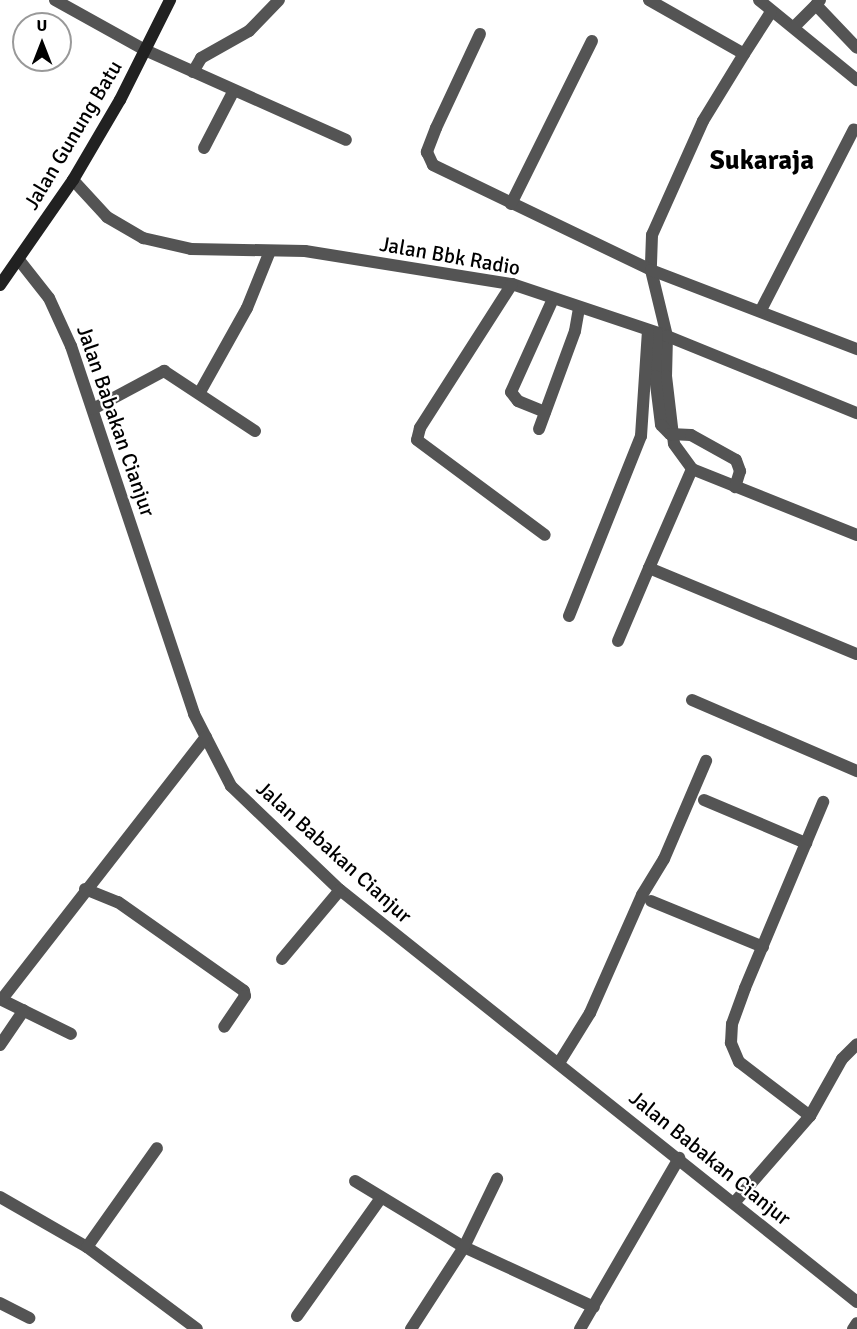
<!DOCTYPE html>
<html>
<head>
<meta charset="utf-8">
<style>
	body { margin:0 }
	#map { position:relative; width:857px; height:1329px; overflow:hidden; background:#fff; font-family:Signika,sans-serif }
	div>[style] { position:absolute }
	.lane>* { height:12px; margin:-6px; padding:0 6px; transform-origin:6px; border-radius:6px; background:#545454 }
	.street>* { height:12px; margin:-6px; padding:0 6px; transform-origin:6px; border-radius:6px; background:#545454 }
	.secondary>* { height:12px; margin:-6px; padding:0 6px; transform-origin:6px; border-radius:6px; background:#212121 }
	span { translate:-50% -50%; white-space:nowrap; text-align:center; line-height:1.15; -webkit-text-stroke:4.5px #fff; paint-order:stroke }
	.street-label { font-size:21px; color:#000 }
	.district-label { font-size:27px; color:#000; font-weight:700 }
	.north { position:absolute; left:12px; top:12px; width:60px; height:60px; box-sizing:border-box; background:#fff; border:2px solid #999; border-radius:50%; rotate:0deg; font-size:16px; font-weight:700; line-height:24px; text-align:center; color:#000 }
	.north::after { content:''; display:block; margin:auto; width:21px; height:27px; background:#000; clip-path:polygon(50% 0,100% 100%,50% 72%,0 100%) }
</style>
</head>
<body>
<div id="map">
	<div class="lane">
		<i style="left:759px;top:0;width:127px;rotate:39.2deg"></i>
		<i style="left:820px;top:0;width:6px;rotate:129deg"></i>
		<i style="left:816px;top:5px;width:59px;rotate:46.4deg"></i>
		<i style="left:795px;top:26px;width:30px;rotate:-45deg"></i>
		<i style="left:145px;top:50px;width:220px;rotate:24.1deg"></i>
		<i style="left:744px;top:54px;width:50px;rotate:-57.3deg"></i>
		<i style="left:193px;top:72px;width:16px;rotate:-60deg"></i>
		<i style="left:201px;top:58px;width:55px;rotate:-29.4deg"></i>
		<i style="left:249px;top:31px;width:43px;rotate:-45.9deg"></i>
		<i style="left:204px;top:148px;width:63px;rotate:-62.6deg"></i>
		<i style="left:545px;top:412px;width:29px;rotate:-158deg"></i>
		<i style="left:518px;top:401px;width:11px;rotate:-128deg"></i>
		<i style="left:511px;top:392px;width:102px;rotate:-65.7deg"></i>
		<i style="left:539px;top:429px;width:104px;rotate:-69.8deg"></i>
		<i style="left:575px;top:331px;width:23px;rotate:-80deg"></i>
	</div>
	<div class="street">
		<i style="left:55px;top:0;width:103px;rotate:29.1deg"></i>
		<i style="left:649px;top:0;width:109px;rotate:29.6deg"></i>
		<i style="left:744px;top:54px;width:79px;rotate:121.5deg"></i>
		<i style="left:703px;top:121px;width:125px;rotate:114.1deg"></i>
		<i style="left:652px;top:235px;width:35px;rotate:92deg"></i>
		<i style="left:651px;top:270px;width:68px;rotate:76.4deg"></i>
		<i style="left:667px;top:336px;width:40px;rotate:91.4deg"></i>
		<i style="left:666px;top:376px;width:68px;rotate:83.3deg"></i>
		<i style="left:674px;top:444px;width:31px;rotate:54deg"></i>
		<i style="left:692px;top:469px;width:178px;rotate:21.8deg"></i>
		<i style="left:480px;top:34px;width:104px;rotate:115.1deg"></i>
		<i style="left:436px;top:128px;width:26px;rotate:111deg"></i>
		<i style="left:427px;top:152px;width:14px;rotate:65deg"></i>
		<i style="left:433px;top:165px;width:242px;rotate:25.7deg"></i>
		<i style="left:651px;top:270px;width:221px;rotate:21deg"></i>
		<i style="left:73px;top:180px;width:50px;rotate:47.4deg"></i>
		<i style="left:107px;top:217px;width:42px;rotate:30.3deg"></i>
		<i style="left:143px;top:238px;width:49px;rotate:12.9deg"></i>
		<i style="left:191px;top:249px;width:114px;rotate:1deg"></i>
		<i style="left:305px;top:251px;width:210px;rotate:9.1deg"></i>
		<i style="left:512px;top:284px;width:163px;rotate:18.5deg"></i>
		<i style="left:667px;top:336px;width:205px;rotate:22.1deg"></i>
		<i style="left:511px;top:204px;width:182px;rotate:-63.6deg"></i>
		<i style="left:19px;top:260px;width:48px;rotate:51.7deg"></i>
		<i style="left:49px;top:298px;width:53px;rotate:65.4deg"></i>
		<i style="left:71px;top:346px;width:388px;rotate:71.5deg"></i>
		<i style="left:194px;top:714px;width:81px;rotate:62.8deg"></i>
		<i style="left:231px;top:786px;width:151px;rotate:43.7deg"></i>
		<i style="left:340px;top:890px;width:661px;rotate:38.55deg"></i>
		<i style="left:512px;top:284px;width:171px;rotate:122.6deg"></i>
		<i style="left:420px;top:428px;width:12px;rotate:104deg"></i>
		<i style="left:417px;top:440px;width:159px;rotate:36.6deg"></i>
		<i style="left:761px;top:310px;width:203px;rotate:-62.8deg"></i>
		<i style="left:657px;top:333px;width:43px;rotate:92.7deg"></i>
		<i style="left:655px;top:376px;width:49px;rotate:83deg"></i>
		<i style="left:661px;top:425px;width:13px;rotate:45deg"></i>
		<i style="left:670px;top:434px;width:21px;rotate:3deg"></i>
		<i style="left:691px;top:435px;width:51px;rotate:29.1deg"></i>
		<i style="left:736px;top:460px;width:12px;rotate:70deg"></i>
		<i style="left:740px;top:471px;width:17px;rotate:107deg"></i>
		<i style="left:200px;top:392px;width:96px;rotate:-60.8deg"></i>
		<i style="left:247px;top:308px;width:61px;rotate:-68deg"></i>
		<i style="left:93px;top:409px;width:81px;rotate:-28.2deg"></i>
		<i style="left:164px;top:371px;width:109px;rotate:33.4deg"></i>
		<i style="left:649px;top:568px;width:108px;rotate:-66.5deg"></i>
		<i style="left:569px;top:616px;width:194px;rotate:-68.2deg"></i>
		<i style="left:641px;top:436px;width:106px;rotate:-86.2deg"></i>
		<i style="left:618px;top:641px;width:79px;rotate:-67deg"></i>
		<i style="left:649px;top:568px;width:225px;rotate:22.5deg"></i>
		<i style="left:692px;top:700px;width:180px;rotate:23.3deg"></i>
		<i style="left:704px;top:800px;width:111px;rotate:22.9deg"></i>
		<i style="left:85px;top:889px;width:35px;rotate:22deg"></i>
		<i style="left:118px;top:902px;width:154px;rotate:35.2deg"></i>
		<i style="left:244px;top:991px;width:5px;rotate:79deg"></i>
		<i style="left:245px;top:996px;width:37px;rotate:124deg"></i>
		<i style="left:651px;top:901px;width:121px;rotate:22.3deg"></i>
		<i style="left:282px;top:959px;width:90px;rotate:-50deg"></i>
		<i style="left:0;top:999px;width:79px;rotate:26.2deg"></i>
		<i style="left:2px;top:999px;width:332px;rotate:-52.1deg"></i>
		<i style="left:0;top:1045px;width:42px;rotate:-55.6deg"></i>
		<i style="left:559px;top:1063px;width:59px;rotate:-58.2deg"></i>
		<i style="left:590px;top:1013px;width:129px;rotate:-66.2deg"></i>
		<i style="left:642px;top:895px;width:42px;rotate:-58.6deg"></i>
		<i style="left:664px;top:859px;width:107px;rotate:-66.8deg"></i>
		<i style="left:810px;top:1116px;width:89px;rotate:-142.7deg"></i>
		<i style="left:739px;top:1062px;width:21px;rotate:-113deg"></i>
		<i style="left:731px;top:1043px;width:19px;rotate:-87deg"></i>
		<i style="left:732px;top:1024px;width:38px;rotate:-70deg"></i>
		<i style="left:745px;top:988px;width:202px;rotate:-67.2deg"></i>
		<i style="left:355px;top:1181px;width:127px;rotate:31.2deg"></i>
		<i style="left:464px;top:1247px;width:143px;rotate:24.8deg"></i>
		<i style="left:0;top:1197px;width:100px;rotate:29.9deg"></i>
		<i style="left:87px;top:1247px;width:137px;rotate:36.7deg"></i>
		<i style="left:734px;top:1203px;width:116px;rotate:-48.9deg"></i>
		<i style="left:810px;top:1116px;width:65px;rotate:-60.7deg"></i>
		<i style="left:842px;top:1059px;width:21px;rotate:-45deg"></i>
		<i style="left:87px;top:1247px;width:121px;rotate:-54.7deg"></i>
		<i style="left:0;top:1303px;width:33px;rotate:27deg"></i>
		<i style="left:297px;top:1316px;width:143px;rotate:-54.6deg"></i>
		<i style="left:411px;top:1329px;width:98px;rotate:-57.1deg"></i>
		<i style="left:464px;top:1247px;width:76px;rotate:-64.1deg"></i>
		<i style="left:580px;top:1329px;width:198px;rotate:-59.9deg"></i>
		<i style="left:853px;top:1329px;width:7px;rotate:-56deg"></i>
	</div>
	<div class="secondary">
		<i style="left:0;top:285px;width:128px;rotate:-55.2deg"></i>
		<i style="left:73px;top:180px;width:93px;rotate:-59.6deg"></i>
		<i style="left:120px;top:100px;width:112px;rotate:-63.4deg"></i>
	</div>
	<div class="street-label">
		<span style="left:73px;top:135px;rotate:-59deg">Jalan Gunung Batu</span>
		<span style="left:450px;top:256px;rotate:10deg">Jalan Bbk Radio</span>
		<span style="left:116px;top:421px;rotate:71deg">Jalan Babakan Cianjur</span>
		<span style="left:334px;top:852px;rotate:42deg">Jalan Babakan Cianjur</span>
		<span style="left:710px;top:1158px;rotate:39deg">Jalan Babakan Cianjur</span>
	</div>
	<div class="district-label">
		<span style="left:762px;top:161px">Sukaraja</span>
	</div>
	<div class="north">U</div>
</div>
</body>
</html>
